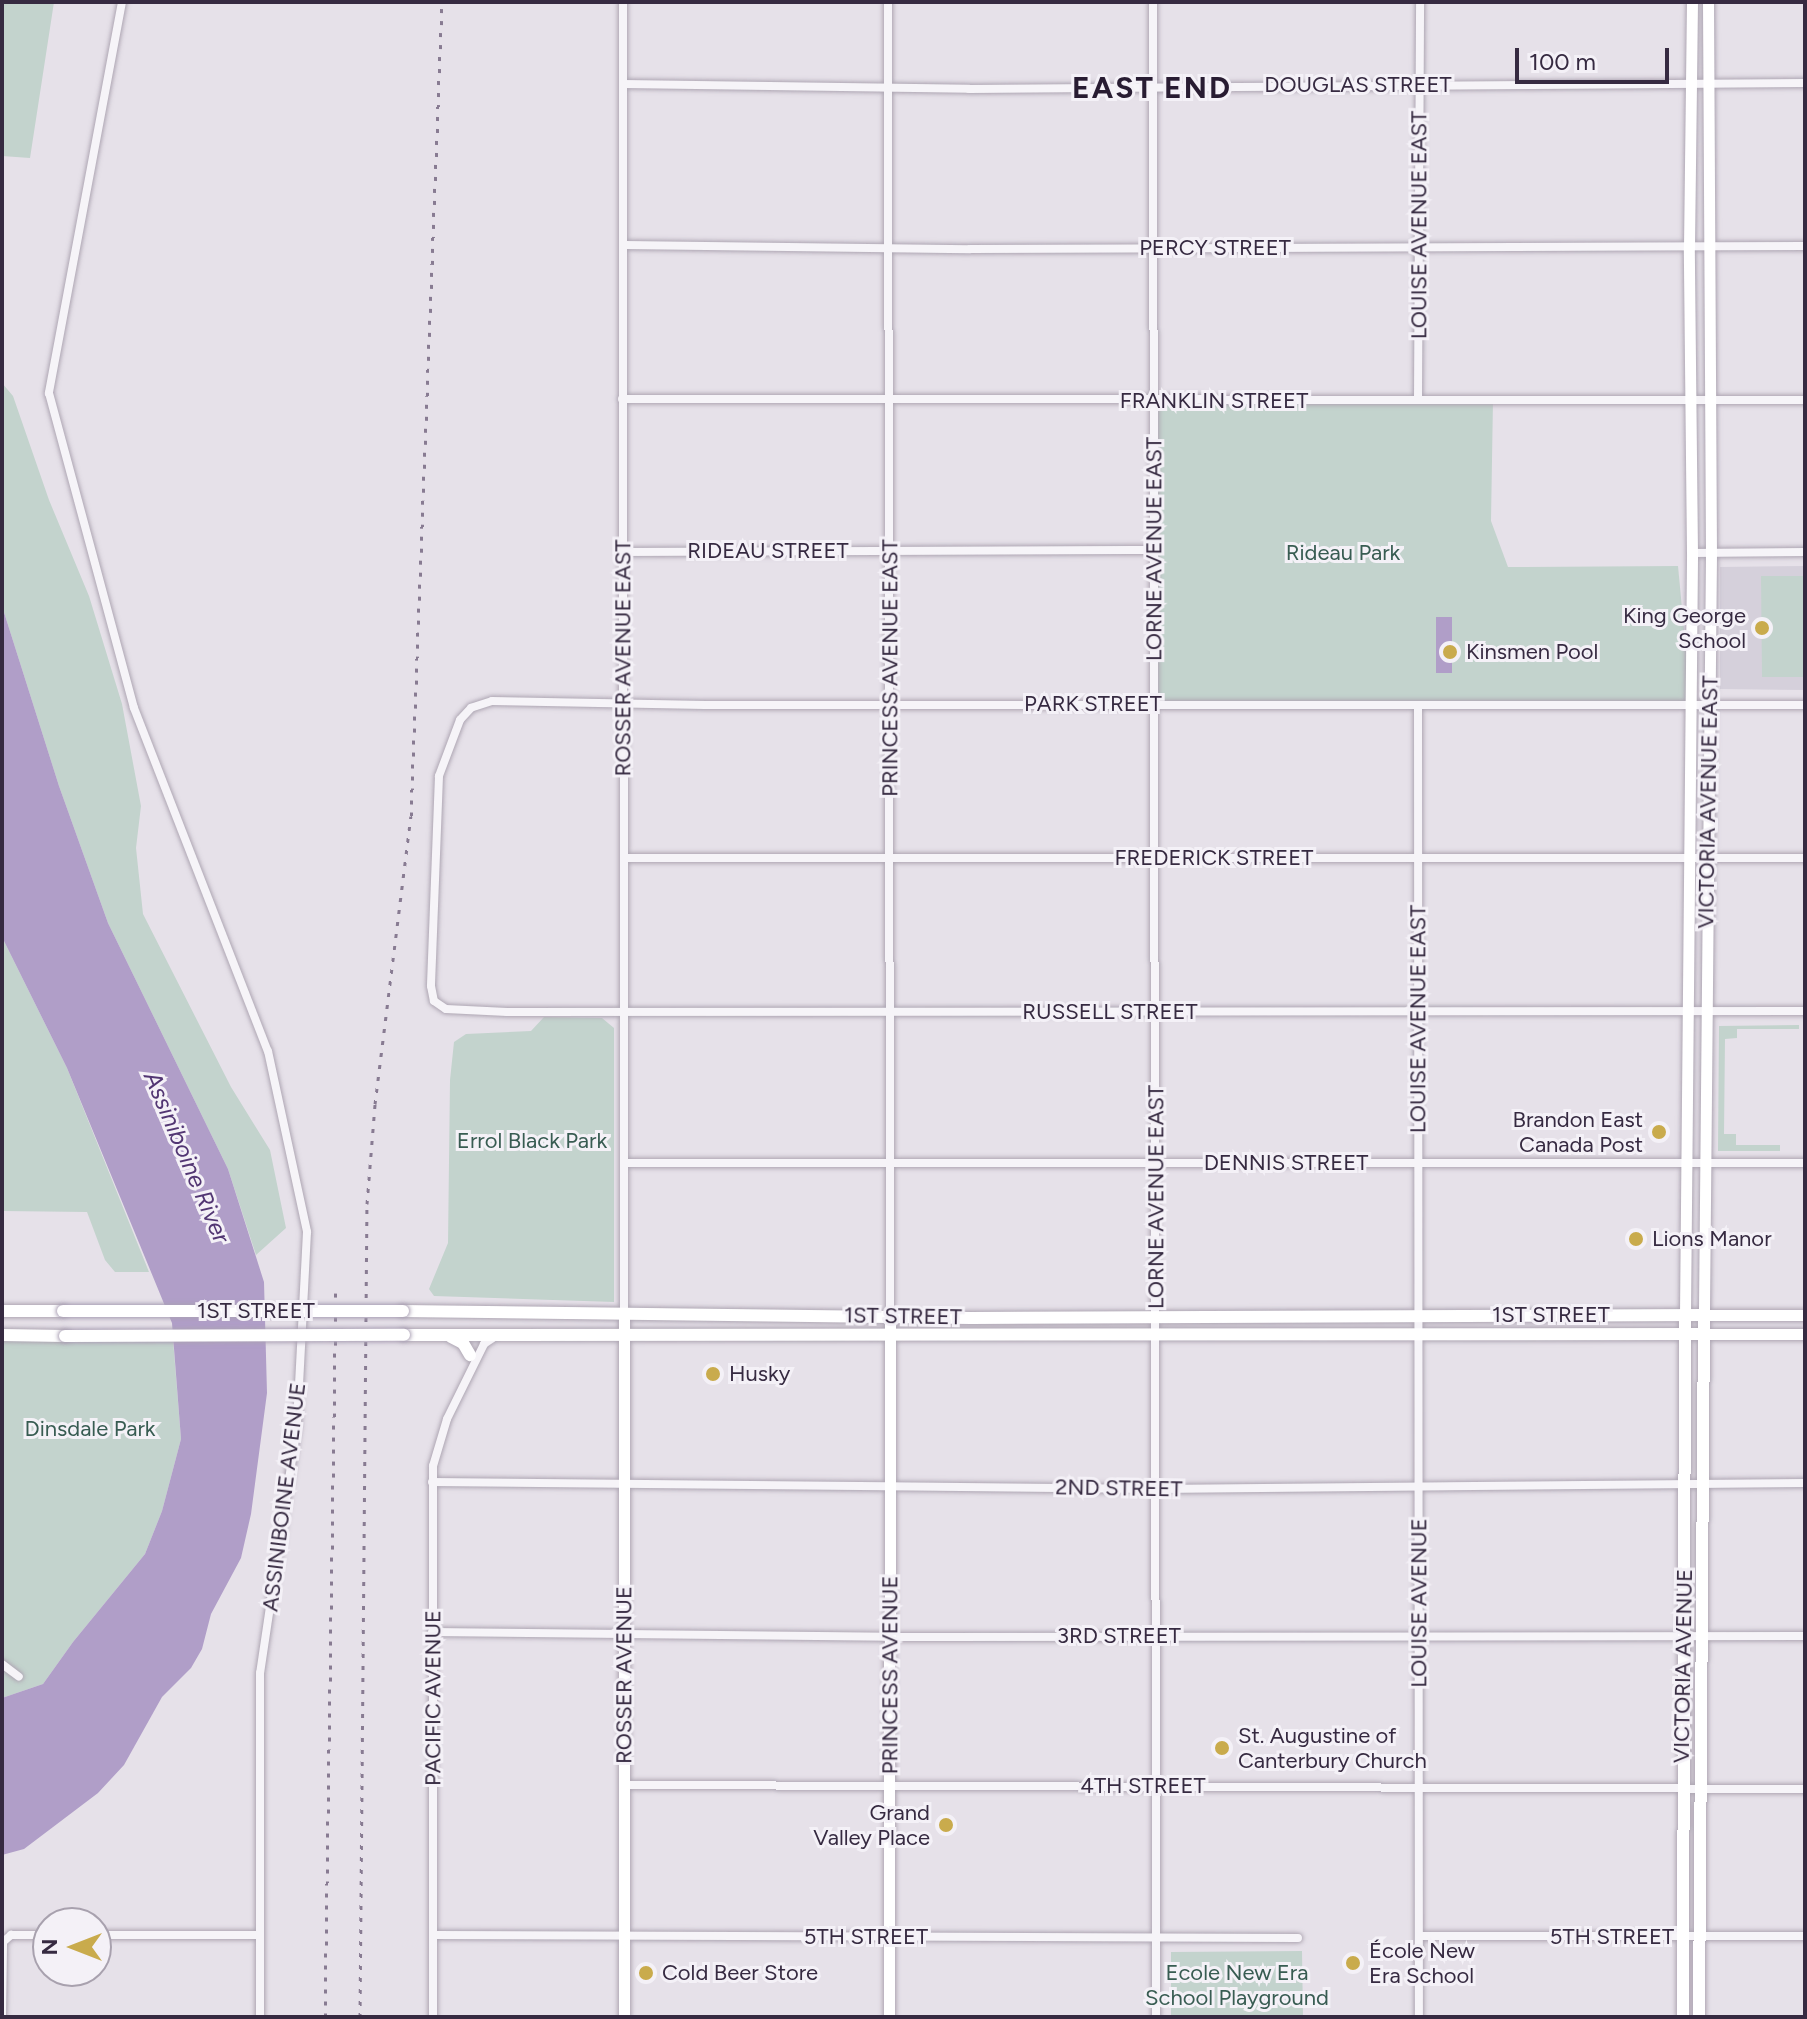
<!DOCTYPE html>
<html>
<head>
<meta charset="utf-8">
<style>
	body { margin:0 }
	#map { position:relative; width:1807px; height:2019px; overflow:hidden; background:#e6e1e9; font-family:Figtree,sans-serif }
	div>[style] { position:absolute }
	.built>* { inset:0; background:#d5d0db }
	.green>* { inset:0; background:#c3d3cd }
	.water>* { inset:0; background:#b09ec8 }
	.roads { filter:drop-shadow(0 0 2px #aea6b3) drop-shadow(0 0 2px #aea6b3) }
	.street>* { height:8px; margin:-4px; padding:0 4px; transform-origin:4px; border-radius:4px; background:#f6f4f8 }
	.secondary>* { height:11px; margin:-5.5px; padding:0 5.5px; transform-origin:5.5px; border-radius:5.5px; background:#fff }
	.primary>* { height:12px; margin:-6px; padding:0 6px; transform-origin:6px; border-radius:6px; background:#fff }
	.rail>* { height:3px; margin-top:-1.5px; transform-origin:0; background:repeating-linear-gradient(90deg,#887b92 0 4px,transparent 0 12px) }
	.bridges { filter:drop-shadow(0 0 2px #aba1b5) drop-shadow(0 0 2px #aba1b5) }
	.primary-bridge>* { height:12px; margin:-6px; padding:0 6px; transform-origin:6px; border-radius:6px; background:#fff }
	.dots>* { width:22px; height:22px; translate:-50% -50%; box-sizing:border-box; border:4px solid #f4f1f7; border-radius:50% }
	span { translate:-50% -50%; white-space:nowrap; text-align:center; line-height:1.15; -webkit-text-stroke:6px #f4f1f7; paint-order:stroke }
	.street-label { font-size:22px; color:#362a41 }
	.park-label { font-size:22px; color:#385c52 }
	.poi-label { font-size:22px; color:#362a41 }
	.right { translate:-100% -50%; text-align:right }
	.left { translate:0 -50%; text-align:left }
	.water-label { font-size:24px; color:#523673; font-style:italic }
	.district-label { font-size:30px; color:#281c32; font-weight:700; letter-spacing:2px }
	.frame { position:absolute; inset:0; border:4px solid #362a41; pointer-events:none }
	.north { position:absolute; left:32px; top:1907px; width:80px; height:80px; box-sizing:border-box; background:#f4f1f7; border:2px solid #a8a1ae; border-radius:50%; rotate:270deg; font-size:22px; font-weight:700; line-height:32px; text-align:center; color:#362a41 }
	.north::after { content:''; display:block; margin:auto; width:28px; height:36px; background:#c9ab4c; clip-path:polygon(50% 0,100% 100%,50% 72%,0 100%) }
	.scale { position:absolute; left:1515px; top:48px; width:154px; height:36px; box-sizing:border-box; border:4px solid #362a41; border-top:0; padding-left:10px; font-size:24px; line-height:28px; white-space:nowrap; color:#362a41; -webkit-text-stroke:6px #f4f1f7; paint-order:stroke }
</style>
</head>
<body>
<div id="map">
	<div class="built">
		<i style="clip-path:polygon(1805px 566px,1805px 690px,1720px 689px,1720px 567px)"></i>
	</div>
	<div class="green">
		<i style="clip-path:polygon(2px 2px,54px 2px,30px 158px,2px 156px)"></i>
		<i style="clip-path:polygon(2px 383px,13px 396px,49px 500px,89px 596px,122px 704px,141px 806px,136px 848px,143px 914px,231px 1087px,270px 1150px,286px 1228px,256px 1255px,228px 1169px,108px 923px,59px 786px,2px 606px)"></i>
		<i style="clip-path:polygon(1493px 400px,1491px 521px,1508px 567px,1678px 566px,1691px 704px,1154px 704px,1154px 401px)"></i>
		<i style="clip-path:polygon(1761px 576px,1805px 576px,1805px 677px,1762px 677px)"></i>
		<i style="clip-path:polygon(2px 937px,67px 1068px,149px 1272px,115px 1272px,105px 1260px,87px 1212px,2px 1211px)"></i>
		<i style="clip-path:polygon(544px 1017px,602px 1018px,614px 1028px,614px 1302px,434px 1296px,429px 1289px,448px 1243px,450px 1080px,454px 1042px,466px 1034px,531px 1031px)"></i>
		<i style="clip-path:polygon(1799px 1025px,1799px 1029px,1737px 1029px,1737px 1038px,1725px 1039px,1724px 1134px,1736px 1134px,1736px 1145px,1780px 1145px,1780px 1151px,1718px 1151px,1719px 1026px)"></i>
		<i style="clip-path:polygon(2px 1338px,173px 1339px,181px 1439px,162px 1511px,145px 1554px,73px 1642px,43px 1684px,2px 1698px)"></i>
		<i style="clip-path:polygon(1302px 1951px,1303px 2017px,1171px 2017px,1171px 1952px)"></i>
	</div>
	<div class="water">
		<i style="clip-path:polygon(2px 606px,59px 786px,108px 923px,228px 1169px,264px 1282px,267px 1393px,251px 1514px,241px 1558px,211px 1614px,202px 1649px,191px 1668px,162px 1697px,124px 1765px,98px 1793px,24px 1849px,2px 1855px,2px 1698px,43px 1684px,73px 1642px,145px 1554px,162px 1511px,181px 1439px,172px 1323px,67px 1068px,2px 937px)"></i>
		<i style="clip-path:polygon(1436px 617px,1452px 617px,1452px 673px,1436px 673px)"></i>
	</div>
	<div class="roads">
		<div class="street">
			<i style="left:122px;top:2px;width:398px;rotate:100.6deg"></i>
			<i style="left:49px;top:393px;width:326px;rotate:74.9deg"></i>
			<i style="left:134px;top:708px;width:368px;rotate:68.7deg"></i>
			<i style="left:268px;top:1051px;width:185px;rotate:77.8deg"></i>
			<i style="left:307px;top:1232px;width:194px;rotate:93deg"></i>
			<i style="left:297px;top:1426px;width:250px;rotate:98.5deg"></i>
			<i style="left:260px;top:1673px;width:344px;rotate:90deg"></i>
			<i style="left:623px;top:2px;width:1313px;rotate:89.96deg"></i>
			<i style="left:888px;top:2px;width:1313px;rotate:89.91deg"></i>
			<i style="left:1153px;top:2px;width:2015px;rotate:89.91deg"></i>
			<i style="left:624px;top:84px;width:345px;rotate:0.8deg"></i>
			<i style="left:969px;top:89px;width:836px;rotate:-0.41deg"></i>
			<i style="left:625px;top:245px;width:345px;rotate:0.7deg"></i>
			<i style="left:970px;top:249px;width:835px;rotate:-0.21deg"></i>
			<i style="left:622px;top:399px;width:1183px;rotate:0.05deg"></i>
			<i style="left:1418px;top:400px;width:398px;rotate:-89.7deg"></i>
			<i style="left:622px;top:552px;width:531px;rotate:-0.22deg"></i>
			<i style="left:1692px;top:553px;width:113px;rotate:-0.5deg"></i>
			<i style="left:1418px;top:705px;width:1312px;rotate:89.96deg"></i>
			<i style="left:1805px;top:705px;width:1100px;rotate:180deg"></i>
			<i style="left:705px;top:705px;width:213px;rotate:-178.9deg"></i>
			<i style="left:492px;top:701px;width:22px;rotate:162deg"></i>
			<i style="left:471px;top:708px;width:16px;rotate:133deg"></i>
			<i style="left:460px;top:720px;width:60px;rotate:110.6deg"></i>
			<i style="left:439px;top:776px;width:210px;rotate:92.2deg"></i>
			<i style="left:431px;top:986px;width:15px;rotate:79deg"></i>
			<i style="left:434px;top:1001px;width:14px;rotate:34deg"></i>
			<i style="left:446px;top:1009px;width:61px;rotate:2.8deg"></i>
			<i style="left:507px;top:1012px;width:1298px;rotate:-0.04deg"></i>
			<i style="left:624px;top:858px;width:1181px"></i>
			<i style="left:624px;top:1163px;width:1181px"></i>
			<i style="left:432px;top:1482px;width:724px;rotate:0.55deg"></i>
			<i style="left:1156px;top:1489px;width:649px;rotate:-0.53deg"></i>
			<i style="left:432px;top:1632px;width:457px;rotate:0.6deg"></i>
			<i style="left:889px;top:1637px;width:916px;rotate:-0.06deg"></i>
			<i style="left:2px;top:1664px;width:21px;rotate:37deg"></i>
			<i style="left:624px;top:1785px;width:1181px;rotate:0.19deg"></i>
			<i style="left:96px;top:1935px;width:164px"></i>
			<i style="left:434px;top:1935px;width:864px;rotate:0.2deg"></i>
			<i style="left:1419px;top:1936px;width:386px"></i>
			<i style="left:2px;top:2016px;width:74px;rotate:-89.2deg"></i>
			<i style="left:3px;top:1942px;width:11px;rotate:-41deg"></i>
			<i style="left:11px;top:1935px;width:37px"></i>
			<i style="left:433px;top:2017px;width:551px;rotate:-90deg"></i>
			<i style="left:433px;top:1466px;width:49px;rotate:-73.4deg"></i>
			<i style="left:447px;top:1419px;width:84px;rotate:-63.7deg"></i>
			<i style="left:484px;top:1344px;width:14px;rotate:-34deg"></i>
		</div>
		<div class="secondary">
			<i style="left:1708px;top:2px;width:551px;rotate:89.69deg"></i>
			<i style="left:1711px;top:553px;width:762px;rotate:90.53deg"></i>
			<i style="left:1704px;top:1315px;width:101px"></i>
			<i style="left:624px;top:1315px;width:702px;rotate:90deg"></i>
			<i style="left:1685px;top:1315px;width:762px;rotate:-89.47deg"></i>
			<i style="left:1692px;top:553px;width:306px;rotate:-90.6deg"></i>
			<i style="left:1689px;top:247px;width:245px;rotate:-89.3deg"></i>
			<i style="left:1704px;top:1334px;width:101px"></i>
			<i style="left:889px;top:2017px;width:702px;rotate:-89.92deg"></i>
		</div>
		<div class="primary">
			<i style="left:2px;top:1311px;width:61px"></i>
			<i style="left:403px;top:1311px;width:568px;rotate:0.71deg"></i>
			<i style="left:971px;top:1318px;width:733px;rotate:-0.23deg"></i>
			<i style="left:1704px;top:1315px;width:702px;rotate:90.41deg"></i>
			<i style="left:2px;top:1335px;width:63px;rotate:0.9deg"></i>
			<i style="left:404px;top:1335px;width:1300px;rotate:-0.04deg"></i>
			<i style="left:451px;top:1337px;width:13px;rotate:27deg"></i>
			<i style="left:463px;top:1343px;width:14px;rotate:60deg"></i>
			<i style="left:1683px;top:2017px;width:702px;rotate:-89.84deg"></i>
		</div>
	</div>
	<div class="rail">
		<i style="left:325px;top:2017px;width:729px;rotate:-89.14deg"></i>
		<i style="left:360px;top:2017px;width:813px;rotate:-89.51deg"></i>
		<i style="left:367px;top:1204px;width:100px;rotate:-85.4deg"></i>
		<i style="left:375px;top:1104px;width:290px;rotate:-82.9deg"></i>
		<i style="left:411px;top:816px;width:815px;rotate:-87.82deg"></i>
	</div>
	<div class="bridges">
		<div class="primary-bridge">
			<i style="left:63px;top:1311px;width:340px"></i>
			<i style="left:65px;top:1336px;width:339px;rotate:-0.2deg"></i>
		</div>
	</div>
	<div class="dots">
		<i style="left:1762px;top:628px;background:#c9ab4c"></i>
		<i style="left:1450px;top:652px;background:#c9ab4c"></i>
		<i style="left:1659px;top:1132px;background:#c9ab4c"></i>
		<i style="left:1636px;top:1239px;background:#c9ab4c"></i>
		<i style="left:713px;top:1374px;background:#c9ab4c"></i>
		<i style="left:1222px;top:1748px;background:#c9ab4c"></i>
		<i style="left:946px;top:1825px;background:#c9ab4c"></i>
		<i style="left:1353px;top:1963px;background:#c9ab4c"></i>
		<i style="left:646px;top:1973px;background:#c9ab4c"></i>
	</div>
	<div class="street-label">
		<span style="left:1358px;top:85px">DOUGLAS STREET</span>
		<span style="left:1419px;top:225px;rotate:-90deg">LOUISE AVENUE EAST</span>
		<span style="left:1215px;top:248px">PERCY STREET</span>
		<span style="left:1214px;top:401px">FRANKLIN STREET</span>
		<span style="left:1154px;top:549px;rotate:-90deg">LORNE AVENUE EAST</span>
		<span style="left:768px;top:551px">RIDEAU STREET</span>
		<span style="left:623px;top:658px;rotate:-90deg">ROSSER AVENUE EAST</span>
		<span style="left:890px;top:668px;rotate:-90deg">PRINCESS AVENUE EAST</span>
		<span style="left:1093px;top:704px">PARK STREET</span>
		<span style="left:1708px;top:802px;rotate:-89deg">VICTORIA AVENUE EAST</span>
		<span style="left:1214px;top:858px">FREDERICK STREET</span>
		<span style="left:1110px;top:1012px">RUSSELL STREET</span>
		<span style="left:1418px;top:1019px;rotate:-90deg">LOUISE AVENUE EAST</span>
		<span style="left:1286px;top:1163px">DENNIS STREET</span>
		<span style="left:1156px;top:1197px;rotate:-90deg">LORNE AVENUE EAST</span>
		<span style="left:256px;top:1311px">1ST STREET</span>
		<span style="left:1551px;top:1315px">1ST STREET</span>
		<span style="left:903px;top:1316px;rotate:1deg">1ST STREET</span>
		<span style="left:1119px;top:1488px;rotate:1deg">2ND STREET</span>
		<span style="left:284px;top:1497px;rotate:-83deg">ASSINIBOINE AVENUE</span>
		<span style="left:1419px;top:1603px;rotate:-90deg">LOUISE AVENUE</span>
		<span style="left:1119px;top:1636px">3RD STREET</span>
		<span style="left:1683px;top:1666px;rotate:-89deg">VICTORIA AVENUE</span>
		<span style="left:624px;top:1675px;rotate:-90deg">ROSSER AVENUE</span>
		<span style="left:890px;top:1675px;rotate:-90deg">PRINCESS AVENUE</span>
		<span style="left:433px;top:1698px;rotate:-90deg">PACIFIC AVENUE</span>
		<span style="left:1143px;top:1786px">4TH STREET</span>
		<span style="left:866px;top:1937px">5TH STREET</span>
		<span style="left:1612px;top:1937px">5TH STREET</span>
	</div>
	<div class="park-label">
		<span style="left:1343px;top:553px">Rideau Park</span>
		<span style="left:532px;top:1141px">Errol Black Park</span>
		<span style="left:90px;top:1429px">Dinsdale Park</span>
		<span style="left:1237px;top:1985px">Ecole New Era<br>School Playground</span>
	</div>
	<div class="poi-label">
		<span class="right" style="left:1746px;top:628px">King George<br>School</span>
		<span class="left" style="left:1466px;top:652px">Kinsmen Pool</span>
		<span class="right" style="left:1643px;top:1132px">Brandon East<br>Canada Post</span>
		<span class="left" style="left:1652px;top:1239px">Lions Manor</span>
		<span class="left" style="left:729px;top:1374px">Husky</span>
		<span class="left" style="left:1238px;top:1748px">St. Augustine of<br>Canterbury Church</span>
		<span class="right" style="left:930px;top:1825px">Grand<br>Valley Place</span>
		<span class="left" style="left:1369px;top:1963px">École New<br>Era School</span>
		<span class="left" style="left:662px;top:1973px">Cold Beer Store</span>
	</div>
	<div class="water-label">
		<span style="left:187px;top:1157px;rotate:67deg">Assiniboine River</span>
	</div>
	<div class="district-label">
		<span style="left:1152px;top:88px">EAST END</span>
	</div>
	<div class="frame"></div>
	<div class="north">N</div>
	<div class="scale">100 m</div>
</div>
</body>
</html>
